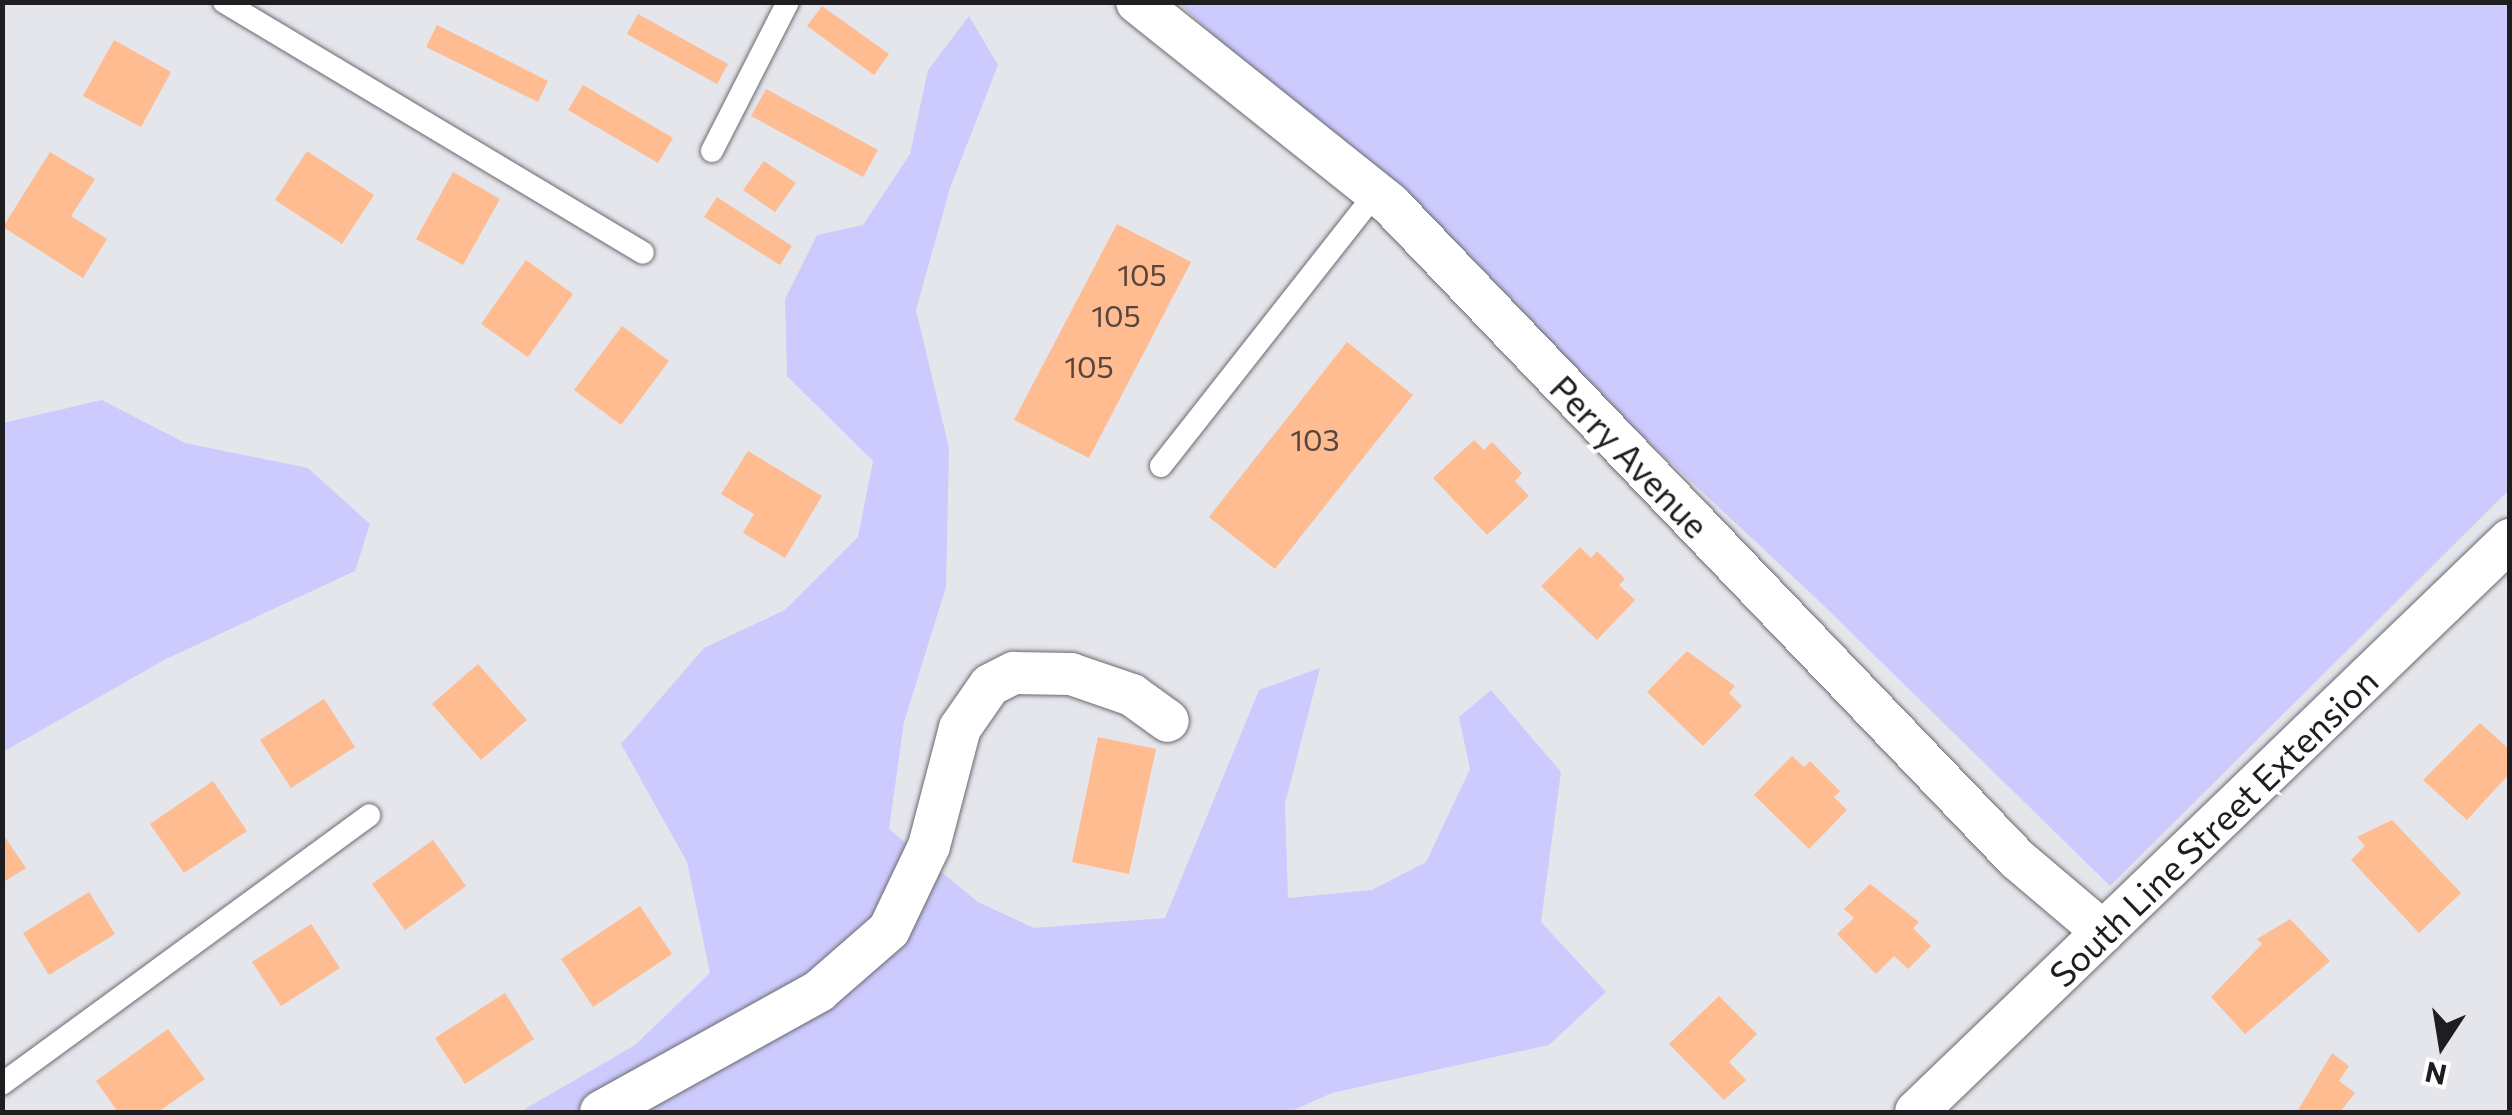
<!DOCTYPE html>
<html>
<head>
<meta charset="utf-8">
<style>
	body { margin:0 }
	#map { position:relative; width:2512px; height:1115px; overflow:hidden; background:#e5e5ec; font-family:Commissioner,sans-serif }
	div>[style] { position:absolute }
	.green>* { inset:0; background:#cdcbfe }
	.building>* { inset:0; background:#febc90 }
	.roads { filter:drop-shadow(0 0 2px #6a6a70) drop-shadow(0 0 2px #6a6a70) }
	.service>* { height:22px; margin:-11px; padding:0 11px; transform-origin:11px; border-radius:11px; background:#fff }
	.minor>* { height:42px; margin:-21px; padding:0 21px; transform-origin:21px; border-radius:21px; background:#fff }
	span { translate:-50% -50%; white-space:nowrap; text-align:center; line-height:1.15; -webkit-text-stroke:8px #fff; paint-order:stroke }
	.number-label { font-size:30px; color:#56463d }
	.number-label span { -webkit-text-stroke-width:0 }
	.street-label { font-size:35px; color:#1e1e21 }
	.frame { position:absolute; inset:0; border:5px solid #1e1e21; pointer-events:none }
	.north { position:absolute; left:2392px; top:995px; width:100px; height:100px; -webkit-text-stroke:8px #fff; paint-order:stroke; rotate:192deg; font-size:28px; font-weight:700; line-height:40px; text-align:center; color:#1e1e21 }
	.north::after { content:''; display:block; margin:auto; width:35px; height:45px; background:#1e1e21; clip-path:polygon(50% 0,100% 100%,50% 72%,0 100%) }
</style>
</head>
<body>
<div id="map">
	<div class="green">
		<i style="clip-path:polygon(1179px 3px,2509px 3px,2509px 490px,2110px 886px,1820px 602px)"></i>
		<i style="clip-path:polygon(969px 16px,998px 65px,950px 188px,916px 310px,949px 448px,946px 587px,904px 722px,889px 829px,978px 902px,1034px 928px,1165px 918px,1259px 690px,1320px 668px,1285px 804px,1288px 898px,1372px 890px,1426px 862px,1470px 769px,1459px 717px,1491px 690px,1561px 772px,1541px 922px,1606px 992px,1549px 1045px,1332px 1093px,1289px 1112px,520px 1112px,635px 1045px,710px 973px,687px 862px,621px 744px,704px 648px,785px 610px,858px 537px,873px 461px,787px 376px,785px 299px,817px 235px,863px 225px,910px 154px,928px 70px)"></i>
		<i style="clip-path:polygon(102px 400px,185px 443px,308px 468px,370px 524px,355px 571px,164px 660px,3px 752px,3px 423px)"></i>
	</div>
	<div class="building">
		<i style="clip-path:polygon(822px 6px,889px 54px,874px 75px,807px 26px)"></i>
		<i style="clip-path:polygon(638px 14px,728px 64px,717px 84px,627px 34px)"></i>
		<i style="clip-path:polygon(437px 25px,548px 81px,538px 102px,426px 47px)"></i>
		<i style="clip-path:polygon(114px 40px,171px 72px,141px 127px,83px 96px)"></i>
		<i style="clip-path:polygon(583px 85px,673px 138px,658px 163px,568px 110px)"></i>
		<i style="clip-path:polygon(766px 89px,878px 150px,863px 177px,751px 116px)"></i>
		<i style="clip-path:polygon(307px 151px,374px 195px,342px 244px,275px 200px)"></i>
		<i style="clip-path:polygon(50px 152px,95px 179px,71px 216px,107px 239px,83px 278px,3px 227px)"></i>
		<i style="clip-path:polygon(764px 161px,796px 183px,775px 212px,743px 190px)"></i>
		<i style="clip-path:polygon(453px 172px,500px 199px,463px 265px,416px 239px)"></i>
		<i style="clip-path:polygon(717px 197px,792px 246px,780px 265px,704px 217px)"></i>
		<i style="clip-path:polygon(1117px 224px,1191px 262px,1089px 458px,1014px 420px)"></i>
		<i style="clip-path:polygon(526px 260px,573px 294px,528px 357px,481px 324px)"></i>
		<i style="clip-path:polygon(622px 326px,669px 361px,621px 425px,574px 390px)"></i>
		<i style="clip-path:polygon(1347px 342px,1413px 395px,1275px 569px,1209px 517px)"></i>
		<i style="clip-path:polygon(1474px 440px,1484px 450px,1492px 442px,1522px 473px,1515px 481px,1529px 496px,1487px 535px,1433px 478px)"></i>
		<i style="clip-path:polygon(748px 451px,822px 496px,785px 558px,743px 533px,754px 514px,721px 494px)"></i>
		<i style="clip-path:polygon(1580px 547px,1591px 558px,1597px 551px,1625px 579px,1619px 585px,1635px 600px,1597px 640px,1541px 586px)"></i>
		<i style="clip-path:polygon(1687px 651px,1735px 686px,1729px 693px,1742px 706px,1703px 746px,1647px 692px)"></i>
		<i style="clip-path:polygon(478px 664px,527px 720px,481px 760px,432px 704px)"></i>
		<i style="clip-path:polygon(324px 699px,355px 747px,291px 788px,260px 740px)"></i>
		<i style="clip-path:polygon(2480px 723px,2510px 750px,2510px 773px,2467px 820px,2423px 780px)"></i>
		<i style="clip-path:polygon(1098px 737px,1156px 749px,1129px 874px,1072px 862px)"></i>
		<i style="clip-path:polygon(1792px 756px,1804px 767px,1810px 761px,1840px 791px,1834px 797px,1847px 810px,1809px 849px,1754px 795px)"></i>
		<i style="clip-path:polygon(213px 781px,247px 831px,184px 873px,150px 824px)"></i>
		<i style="clip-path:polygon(2392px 820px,2461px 893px,2419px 933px,2351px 860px,2365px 846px,2357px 837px)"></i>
		<i style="clip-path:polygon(2px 833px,26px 868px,2px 883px)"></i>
		<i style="clip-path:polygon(433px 840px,466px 886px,405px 930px,372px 884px)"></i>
		<i style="clip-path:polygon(1870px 884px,1919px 922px,1913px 928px,1931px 946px,1908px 969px,1894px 956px,1876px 974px,1837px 934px,1854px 918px,1844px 909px)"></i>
		<i style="clip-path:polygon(89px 892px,115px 934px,49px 975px,23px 933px)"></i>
		<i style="clip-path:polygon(640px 906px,672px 954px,593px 1007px,561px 959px)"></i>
		<i style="clip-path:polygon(2290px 919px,2330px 961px,2245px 1034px,2211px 997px,2262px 944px,2257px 939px)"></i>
		<i style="clip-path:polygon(311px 924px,340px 968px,281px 1006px,252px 962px)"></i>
		<i style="clip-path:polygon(505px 993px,534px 1039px,465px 1084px,435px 1038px)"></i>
		<i style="clip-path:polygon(1719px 996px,1757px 1034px,1729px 1062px,1746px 1080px,1724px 1100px,1669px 1044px)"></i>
		<i style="clip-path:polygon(168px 1029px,205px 1079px,158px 1112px,118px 1112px,96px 1081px)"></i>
		<i style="clip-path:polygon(2332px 1053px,2349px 1066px,2339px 1081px,2355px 1093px,2340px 1112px,2297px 1112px)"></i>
	</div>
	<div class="roads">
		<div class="service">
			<i style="left:224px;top:2px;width:488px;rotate:30.9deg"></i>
			<i style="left:712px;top:151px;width:167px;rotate:-63deg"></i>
			<i style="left:1161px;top:466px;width:349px;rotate:-51.8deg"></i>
			<i style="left:2px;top:1084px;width:455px;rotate:-36.2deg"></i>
		</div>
		<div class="minor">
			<i style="left:1137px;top:2px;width:325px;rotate:38.6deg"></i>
			<i style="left:1391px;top:205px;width:905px;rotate:46.25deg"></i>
			<i style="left:2017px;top:859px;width:113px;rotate:40.3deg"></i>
			<i style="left:601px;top:1112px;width:249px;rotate:-29deg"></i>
			<i style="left:819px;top:991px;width:93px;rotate:-41.1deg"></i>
			<i style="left:889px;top:930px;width:93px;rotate:-64.5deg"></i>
			<i style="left:929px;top:846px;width:122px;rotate:-75.3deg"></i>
			<i style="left:960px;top:728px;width:52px;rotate:-55.1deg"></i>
			<i style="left:990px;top:685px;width:27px;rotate:-27deg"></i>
			<i style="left:1014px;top:673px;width:57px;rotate:1deg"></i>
			<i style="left:1071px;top:674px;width:65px;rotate:19deg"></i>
			<i style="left:1132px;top:695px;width:44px;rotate:35.8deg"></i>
			<i style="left:1916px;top:1112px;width:825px;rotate:-43.92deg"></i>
		</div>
	</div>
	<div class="number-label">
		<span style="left:1142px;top:274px">105</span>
		<span style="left:1116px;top:315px">105</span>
		<span style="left:1089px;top:366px">105</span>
		<span style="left:1315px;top:439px">103</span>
	</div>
	<div class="street-label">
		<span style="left:1630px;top:456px;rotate:46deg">Perry Avenue</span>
		<span style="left:2213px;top:827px;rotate:-44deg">South Line Street Extension</span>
	</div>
	<div class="frame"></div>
	<div class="north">N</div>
</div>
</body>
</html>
